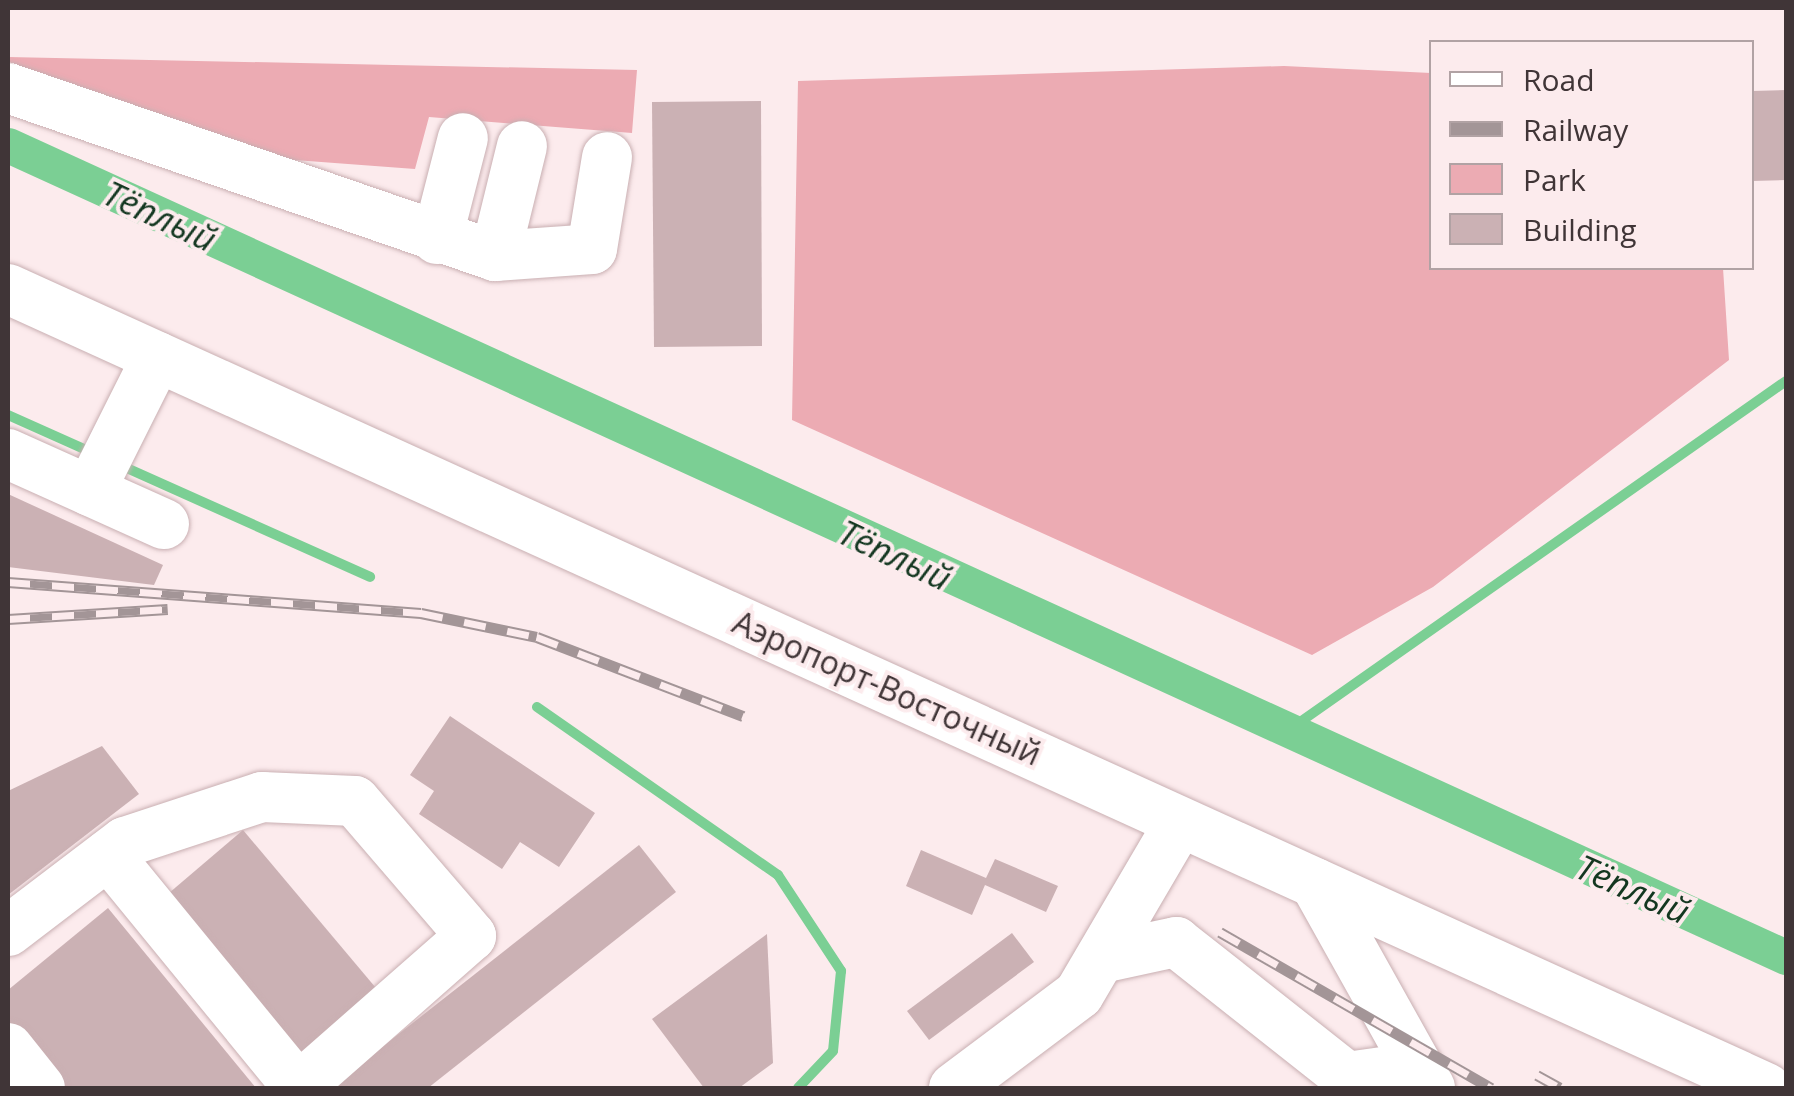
<!DOCTYPE html>
<html>
<head>
<meta charset="utf-8">
<style>
	body { margin:0 }
	#map { position:relative; width:1794px; height:1096px; overflow:hidden; background:#fcebed; font-family:"Open Sans",sans-serif }
	div>[style] { position:absolute }
	.green>* { inset:0; background:#ecabb3 }
	.stream>* { height:10px; margin:-5px; padding:0 5px; transform-origin:5px; border-radius:5px; background:#7bcf94 }
	.canal>* { height:35px; margin:-17.5px; padding:0 17.5px; transform-origin:17.5px; border-radius:17.5px; background:#7bcf94 }
	.building>* { inset:0; background:#cbb1b4 }
	.roads { filter:drop-shadow(0 0 2px #c9afb2) drop-shadow(0 0 2px #c9afb2) }
	.minor>* { height:50px; margin:-25px; padding:0 25px; transform-origin:25px; border-radius:25px; background:#fff }
	.rail>* { height:11px; margin-top:-5.5px; transform-origin:0; background:repeating-linear-gradient(90deg,#fcebed 0 22px,#a39597 0 44px); box-sizing:border-box; border-block:2px solid #a39597 }
	span { translate:-50% -50%; white-space:nowrap; text-align:center; line-height:1.15; -webkit-text-stroke:8px #fcebed; paint-order:stroke }
	.street-label { font-size:32px; color:#403537 }
	.water-label { font-size:35px; color:#133720; font-style:italic }
	.frame { position:absolute; inset:0; border:10px solid #403537; pointer-events:none }
	.legend { position:absolute; left:1429px; top:40px; width:325px; height:230px; box-sizing:border-box; background:#fcebed; border:2px solid #b1a2a4; margin:0; padding:12px 18px; list-style:none; font-size:30px; color:#403537 }
	.legend li { display:flex; align-items:center; gap:20px; height:50px }
	.legend b { width:50px; border:2px solid #b1a2a4 }
</style>
</head>
<body>
<div id="map">
	<div class="green">
		<i style="clip-path:polygon(8px 57px,637px 70px,632px 133px,429px 117px,415px 169px,281px 159px,8px 69px)"></i>
		<i style="clip-path:polygon(1284px 66px,1431px 73px,1432px 268px,1723px 268px,1729px 360px,1433px 587px,1312px 655px,792px 420px,798px 81px)"></i>
	</div>
	<div class="stream">
		<i style="left:8px;top:415px;width:95px;rotate:24.1deg"></i>
		<i style="left:120px;top:465px;width:274px;rotate:24.1deg"></i>
		<i style="left:537px;top:707px;width:294px;rotate:34.9deg"></i>
		<i style="left:778px;top:875px;width:115px;rotate:56.7deg"></i>
		<i style="left:841px;top:971px;width:80px;rotate:95.7deg"></i>
		<i style="left:833px;top:1051px;width:51px;rotate:133.4deg"></i>
		<i style="left:1283px;top:734px;width:615px;rotate:-35.06deg"></i>
	</div>
	<div class="canal">
		<i style="left:8px;top:145px;width:1955px;rotate:24.55deg"></i>
	</div>
	<div class="building">
		<i style="clip-path:polygon(1786px 90px,1786px 180px,1752px 181px,1752px 91px)"></i>
		<i style="clip-path:polygon(761px 101px,762px 346px,654px 347px,652px 102px)"></i>
		<i style="clip-path:polygon(8px 494px,163px 565px,154px 585px,8px 567px)"></i>
		<i style="clip-path:polygon(450px 716px,595px 813px,559px 867px,520px 842px,502px 869px,419px 814px,434px 791px,410px 775px)"></i>
		<i style="clip-path:polygon(102px 746px,139px 794px,8px 895px,8px 791px)"></i>
		<i style="clip-path:polygon(243px 830px,381px 994px,300px 1062px,162px 899px)"></i>
		<i style="clip-path:polygon(639px 845px,676px 892px,428px 1088px,330px 1088px)"></i>
		<i style="clip-path:polygon(921px 850px,986px 878px,995px 859px,1058px 886px,1046px 912px,985px 885px,972px 915px,906px 886px)"></i>
		<i style="clip-path:polygon(108px 908px,256px 1088px,55px 1088px,8px 1030px,8px 990px)"></i>
		<i style="clip-path:polygon(1012px 933px,1034px 962px,929px 1040px,907px 1011px)"></i>
		<i style="clip-path:polygon(767px 934px,773px 1063px,739px 1088px,704px 1088px,652px 1019px)"></i>
	</div>
	<div class="roads">
		<div class="minor">
			<i style="left:8px;top:88px;width:515px;rotate:19.03deg"></i>
			<i style="left:495px;top:256px;width:97px;rotate:-4.1deg"></i>
			<i style="left:592px;top:249px;width:93px;rotate:-80.7deg"></i>
			<i style="left:437px;top:239px;width:104px;rotate:-75.6deg"></i>
			<i style="left:495px;top:256px;width:113px;rotate:-76.2deg"></i>
			<i style="left:8px;top:289px;width:1931px;rotate:24.44deg"></i>
			<i style="left:8px;top:454px;width:171px;rotate:24.2deg"></i>
			<i style="left:90px;top:491px;width:150px;rotate:-63.4deg"></i>
			<i style="left:108px;top:855px;width:301px;rotate:50.7deg"></i>
			<i style="left:1315px;top:883px;width:211px;rotate:60.8deg"></i>
			<i style="left:8px;top:931px;width:147px;rotate:-37.3deg"></i>
			<i style="left:125px;top:842px;width:144px;rotate:-18.2deg"></i>
			<i style="left:262px;top:797px;width:93px;rotate:2.5deg"></i>
			<i style="left:355px;top:801px;width:178px;rotate:49.3deg"></i>
			<i style="left:471px;top:936px;width:230px;rotate:138.7deg"></i>
			<i style="left:1106px;top:957px;width:72px;rotate:-12.1deg"></i>
			<i style="left:1176px;top:942px;width:218px;rotate:38.3deg"></i>
			<i style="left:1347px;top:1077px;width:72px;rotate:-8deg"></i>
			<i style="left:1418px;top:1067px;width:24px;rotate:60deg"></i>
			<i style="left:8px;top:1048px;width:51px;rotate:51.3deg"></i>
			<i style="left:954px;top:1088px;width:156px;rotate:-36.9deg"></i>
			<i style="left:1079px;top:994px;width:199px;rotate:-59.6deg"></i>
		</div>
	</div>
	<div class="rail">
		<i style="left:8px;top:582px;width:414px;rotate:4.3deg"></i>
		<i style="left:421px;top:613px;width:118px;rotate:11.7deg"></i>
		<i style="left:537px;top:637px;width:221px;rotate:21deg"></i>
		<i style="left:8px;top:619px;width:160px;rotate:-3.6deg"></i>
		<i style="left:1220px;top:932px;width:313px;rotate:29.9deg"></i>
		<i style="left:1537px;top:1075px;width:26px;rotate:29deg"></i>
	</div>
	<div class="street-label">
		<span style="left:887px;top:688px;rotate:24deg">Аэропорт-Восточный</span>
	</div>
	<div class="water-label">
		<span style="left:160px;top:216px;rotate:25deg">Тёплый</span>
		<span style="left:895px;top:555px;rotate:25deg">Тёплый</span>
		<span style="left:1633px;top:889px;rotate:24deg">Тёплый</span>
	</div>
	<div class="frame"></div>
	<ul class="legend">
	<li><b style="height:12px;background:#fff"></b>Road</li>
	<li><b style="height:12px;background:#a39597"></b>Railway</li>
	<li><b style="height:28px;background:#ecabb3"></b>Park</li>
	<li><b style="height:28px;background:#cbb1b4"></b>Building</li>
	</ul>
</div>
</body>
</html>
